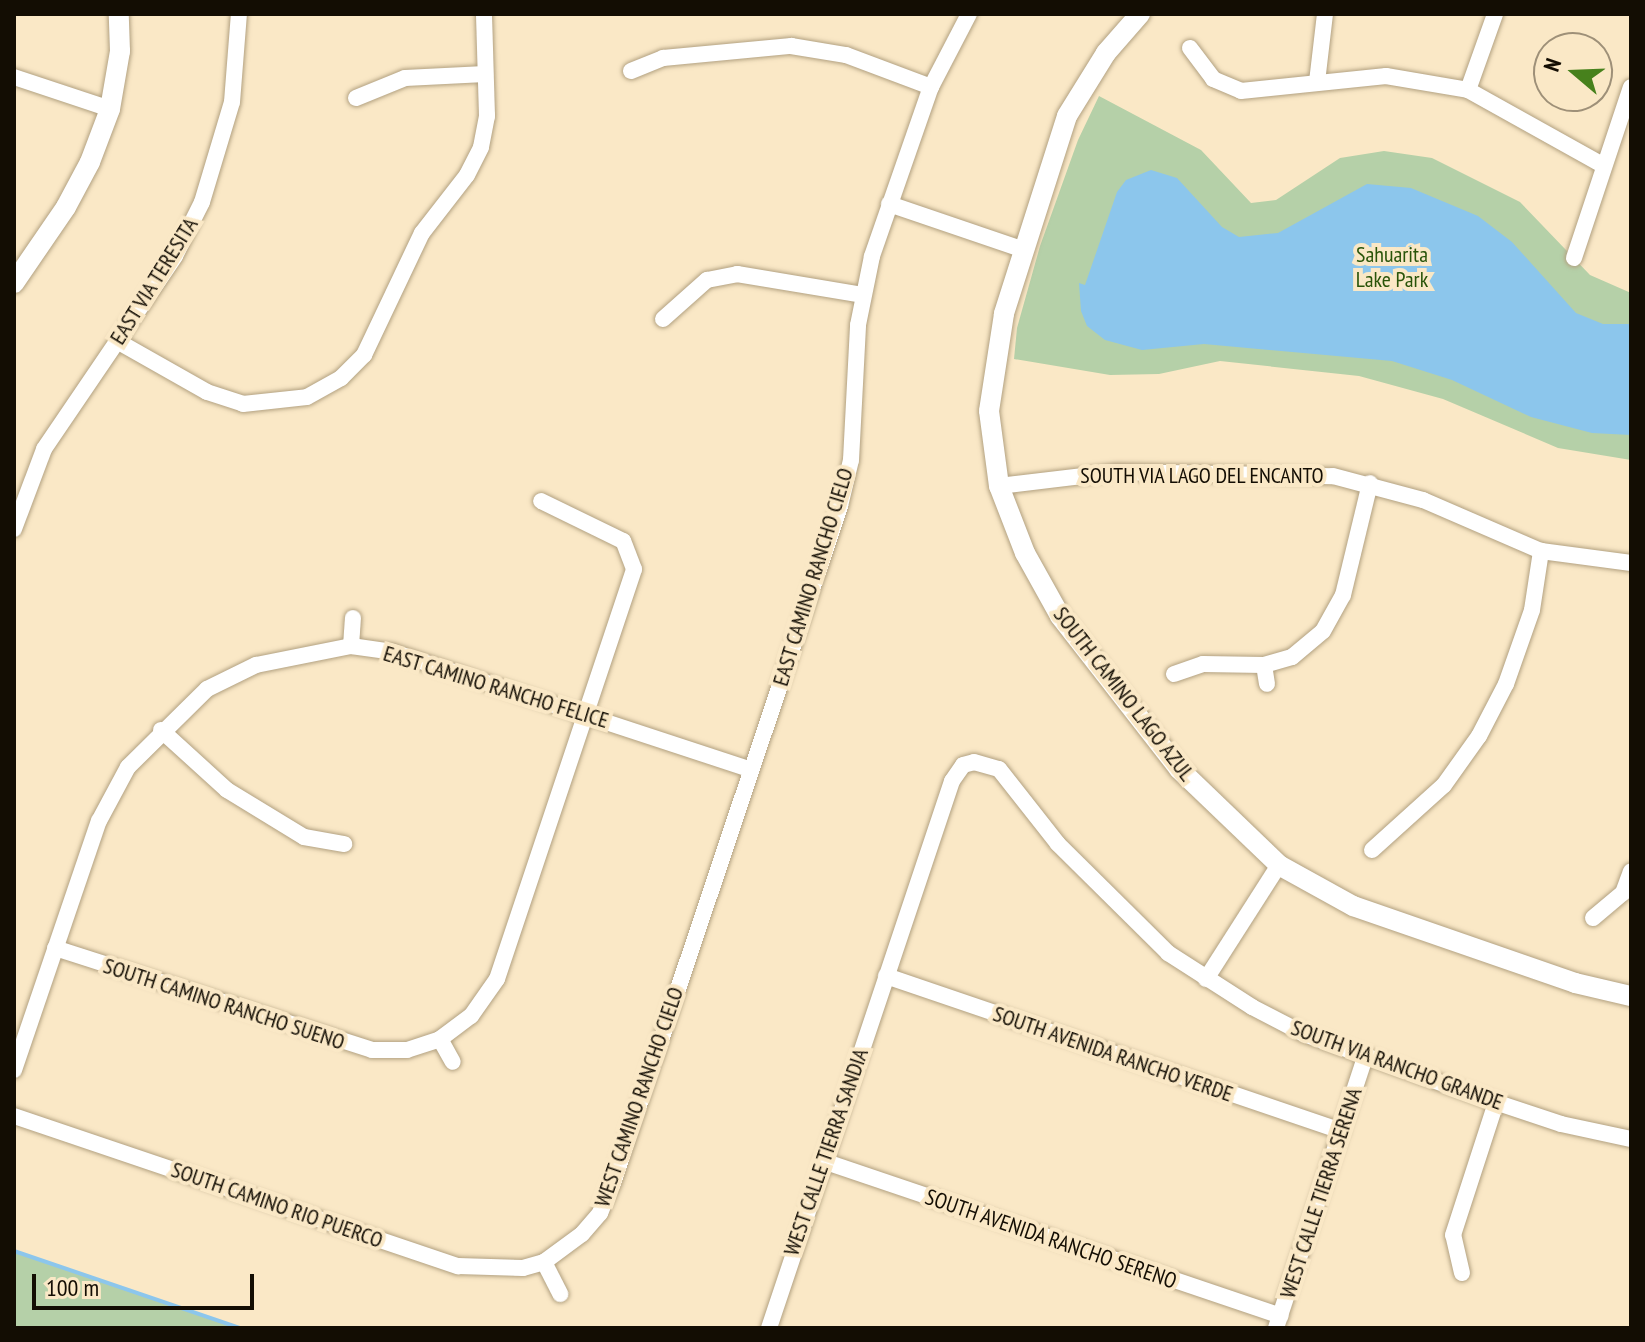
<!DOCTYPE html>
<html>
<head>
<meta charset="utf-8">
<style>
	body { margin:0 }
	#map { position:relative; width:1645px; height:1342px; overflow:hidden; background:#fae8c6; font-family:"PT Sans Narrow",sans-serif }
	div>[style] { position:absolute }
	.green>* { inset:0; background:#b5d0a8 }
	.water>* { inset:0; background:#8cc6ec }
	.stream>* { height:4px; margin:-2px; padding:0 2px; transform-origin:2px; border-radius:2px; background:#8cc6ec }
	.roads { filter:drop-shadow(0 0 2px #b2a181) drop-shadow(0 0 2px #b2a181) }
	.minor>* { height:16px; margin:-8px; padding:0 8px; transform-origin:8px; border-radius:8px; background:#fff }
	.tertiary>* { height:20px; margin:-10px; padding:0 10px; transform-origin:10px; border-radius:10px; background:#fff }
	span { translate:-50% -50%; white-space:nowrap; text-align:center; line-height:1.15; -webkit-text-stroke:8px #fae8c6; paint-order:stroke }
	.park-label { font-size:22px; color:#295409 }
	.street-label { font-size:22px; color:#130d03 }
	.frame { position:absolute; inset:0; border:16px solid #130d03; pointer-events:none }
	.north { position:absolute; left:1533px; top:32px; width:80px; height:80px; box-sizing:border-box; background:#fae8c6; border:2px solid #9e9078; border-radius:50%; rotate:289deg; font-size:22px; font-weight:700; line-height:32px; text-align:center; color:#130d03 }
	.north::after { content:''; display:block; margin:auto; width:28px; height:36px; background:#47811c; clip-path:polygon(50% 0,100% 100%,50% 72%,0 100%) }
	.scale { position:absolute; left:32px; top:1274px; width:222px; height:36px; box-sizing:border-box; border:4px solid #130d03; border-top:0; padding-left:10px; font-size:24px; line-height:28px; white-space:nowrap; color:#130d03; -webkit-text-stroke:6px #fae8c6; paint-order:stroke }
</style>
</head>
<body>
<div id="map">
	<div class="green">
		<i style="clip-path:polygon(1099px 96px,1201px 150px,1251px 203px,1276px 200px,1340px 158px,1384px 151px,1432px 158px,1520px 202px,1590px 275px,1631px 293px,1631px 460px,1558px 448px,1443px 399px,1359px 376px,1220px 361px,1159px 374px,1110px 375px,1014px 359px,1017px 328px,1040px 246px,1078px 140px)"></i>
		<i style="clip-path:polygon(14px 1251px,240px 1328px,14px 1328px)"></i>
	</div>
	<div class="water">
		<i style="clip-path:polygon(1151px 170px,1177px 178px,1222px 227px,1239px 237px,1278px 233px,1367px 184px,1411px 188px,1478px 216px,1512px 242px,1576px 313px,1603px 324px,1631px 324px,1631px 435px,1592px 433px,1531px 417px,1452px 380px,1392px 361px,1204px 344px,1142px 350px,1105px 340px,1087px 326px,1081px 311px,1079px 283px,1085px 285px,1117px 192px,1126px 180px)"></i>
	</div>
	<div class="stream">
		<i style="left:14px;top:1251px;width:239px;rotate:18.8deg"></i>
	</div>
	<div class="roads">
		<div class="minor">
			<i style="left:1190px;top:48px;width:39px;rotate:53deg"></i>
			<i style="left:1213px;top:79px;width:30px;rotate:23deg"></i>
			<i style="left:1241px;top:91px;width:146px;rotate:-5.9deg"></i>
			<i style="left:1386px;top:76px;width:83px;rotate:9.7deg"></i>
			<i style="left:1468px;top:90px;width:154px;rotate:29.1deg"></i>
			<i style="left:631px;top:71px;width:35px;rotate:-22deg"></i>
			<i style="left:663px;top:58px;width:129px;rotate:-5.4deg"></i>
			<i style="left:791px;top:46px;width:56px;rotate:9.3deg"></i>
			<i style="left:846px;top:55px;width:91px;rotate:20.6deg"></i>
			<i style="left:14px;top:77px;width:101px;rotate:18.4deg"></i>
			<i style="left:1317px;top:82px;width:68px;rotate:-83.3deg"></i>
			<i style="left:1468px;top:90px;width:81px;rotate:-70.4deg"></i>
			<i style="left:356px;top:98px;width:53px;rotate:-22.2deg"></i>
			<i style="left:405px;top:78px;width:80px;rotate:-2.9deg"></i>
			<i style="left:889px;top:204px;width:143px;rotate:18.8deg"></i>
			<i style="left:1574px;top:258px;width:180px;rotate:-71.6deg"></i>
			<i style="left:663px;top:319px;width:59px;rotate:-41.6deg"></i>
			<i style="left:707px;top:280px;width:31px;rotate:-11deg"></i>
			<i style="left:737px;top:274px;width:127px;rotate:9.5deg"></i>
			<i style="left:117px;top:341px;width:103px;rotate:29.5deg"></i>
			<i style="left:207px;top:392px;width:38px;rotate:18deg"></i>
			<i style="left:243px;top:404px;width:64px;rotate:-6.2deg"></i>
			<i style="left:307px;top:397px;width:39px;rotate:-29deg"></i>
			<i style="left:341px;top:378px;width:33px;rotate:-45deg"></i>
			<i style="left:364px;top:355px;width:135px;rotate:-64.6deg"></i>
			<i style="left:422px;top:233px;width:73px;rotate:-52.2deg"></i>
			<i style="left:467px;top:175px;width:31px;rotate:-63deg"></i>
			<i style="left:481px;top:147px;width:32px;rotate:-79deg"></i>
			<i style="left:487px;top:116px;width:102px;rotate:-91.7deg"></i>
			<i style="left:999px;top:486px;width:119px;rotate:-6.8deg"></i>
			<i style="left:1117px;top:472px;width:216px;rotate:1.1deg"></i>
			<i style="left:1333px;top:476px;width:93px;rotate:14.9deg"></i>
			<i style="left:1423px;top:500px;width:129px;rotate:23.4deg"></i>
			<i style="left:1541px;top:551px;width:91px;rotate:7.6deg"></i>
			<i style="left:14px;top:529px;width:85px;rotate:-69.4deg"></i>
			<i style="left:44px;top:449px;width:233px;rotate:-55.8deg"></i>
			<i style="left:175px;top:256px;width:60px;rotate:-63.4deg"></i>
			<i style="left:202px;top:202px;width:104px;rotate:-73.3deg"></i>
			<i style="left:232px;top:102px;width:88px;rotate:-85.5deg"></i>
			<i style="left:351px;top:646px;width:28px;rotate:-86deg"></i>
			<i style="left:1264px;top:665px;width:19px;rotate:81deg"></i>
			<i style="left:1174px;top:674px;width:31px;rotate:-19deg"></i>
			<i style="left:1203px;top:664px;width:61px;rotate:0.9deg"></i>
			<i style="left:1264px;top:665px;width:29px;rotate:-16deg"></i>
			<i style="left:1292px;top:657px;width:40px;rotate:-40deg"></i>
			<i style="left:1323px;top:631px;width:41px;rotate:-60.9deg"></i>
			<i style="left:1343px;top:595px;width:115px;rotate:-76.4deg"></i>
			<i style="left:161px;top:730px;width:89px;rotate:42.3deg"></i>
			<i style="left:227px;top:790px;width:90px;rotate:31.4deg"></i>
			<i style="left:304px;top:837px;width:41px;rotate:9.9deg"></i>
			<i style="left:1372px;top:850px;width:97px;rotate:-42.1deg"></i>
			<i style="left:1444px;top:785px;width:60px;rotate:-54.5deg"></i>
			<i style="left:1479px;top:736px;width:59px;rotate:-62.6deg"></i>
			<i style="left:1506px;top:684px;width:78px;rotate:-70.6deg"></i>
			<i style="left:1532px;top:610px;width:60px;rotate:-81.3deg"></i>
			<i style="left:1593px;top:918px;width:39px;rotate:-40deg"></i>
			<i style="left:1623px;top:893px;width:23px;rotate:-70deg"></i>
			<i style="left:55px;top:948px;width:333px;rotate:17.8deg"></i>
			<i style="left:372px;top:1050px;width:35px"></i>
			<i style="left:407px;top:1050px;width:35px;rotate:-18deg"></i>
			<i style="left:440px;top:1039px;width:39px;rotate:-37deg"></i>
			<i style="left:471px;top:1016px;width:45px;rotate:-54.9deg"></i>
			<i style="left:497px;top:979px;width:432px;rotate:-71.5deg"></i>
			<i style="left:634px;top:569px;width:30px;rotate:-111deg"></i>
			<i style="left:623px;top:541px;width:91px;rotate:-154deg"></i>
			<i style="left:886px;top:976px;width:481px;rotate:18.8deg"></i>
			<i style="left:1206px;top:979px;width:135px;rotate:-57.4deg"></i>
			<i style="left:440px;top:1039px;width:26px;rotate:61deg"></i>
			<i style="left:14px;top:1070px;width:263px;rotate:-71.2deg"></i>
			<i style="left:99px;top:821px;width:61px;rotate:-61.8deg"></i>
			<i style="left:128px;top:767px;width:111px;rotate:-44.6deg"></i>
			<i style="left:207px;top:689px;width:55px;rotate:-26.1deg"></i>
			<i style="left:256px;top:665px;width:97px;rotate:-11.3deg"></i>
			<i style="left:351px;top:646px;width:42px;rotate:8.1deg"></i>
			<i style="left:393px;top:652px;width:377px;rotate:18.2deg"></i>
			<i style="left:14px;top:1116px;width:469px;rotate:18.7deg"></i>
			<i style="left:458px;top:1266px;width:65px;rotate:1.8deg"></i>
			<i style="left:523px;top:1268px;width:22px;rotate:-16deg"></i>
			<i style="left:544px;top:1262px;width:47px;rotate:-36.4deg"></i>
			<i style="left:582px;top:1234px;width:28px;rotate:-49deg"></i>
			<i style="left:600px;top:1213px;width:33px;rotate:-67deg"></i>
			<i style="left:613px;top:1183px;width:714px;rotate:-71.46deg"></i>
			<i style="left:840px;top:506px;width:47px;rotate:-76.6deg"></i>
			<i style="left:851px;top:460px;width:135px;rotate:-87deg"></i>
			<i style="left:858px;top:325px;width:70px;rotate:-78.5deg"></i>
			<i style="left:872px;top:256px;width:179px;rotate:-70.8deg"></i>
			<i style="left:931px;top:87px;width:82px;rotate:-62.5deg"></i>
			<i style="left:823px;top:1161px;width:483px;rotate:18.7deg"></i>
			<i style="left:544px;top:1262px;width:36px;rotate:63deg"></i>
			<i style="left:1462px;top:1273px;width:39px;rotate:-103deg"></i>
			<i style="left:1453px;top:1235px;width:139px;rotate:-72deg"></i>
			<i style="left:769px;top:1328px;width:577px;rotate:-71.5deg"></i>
			<i style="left:952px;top:781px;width:19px;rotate:-55deg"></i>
			<i style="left:963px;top:765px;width:11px;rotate:-15deg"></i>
			<i style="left:974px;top:762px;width:26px;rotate:16deg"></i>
			<i style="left:999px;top:769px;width:95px;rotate:51.8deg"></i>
			<i style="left:1058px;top:844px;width:155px;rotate:44.7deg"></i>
			<i style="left:1168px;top:953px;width:100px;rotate:32.7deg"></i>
			<i style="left:1252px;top:1007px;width:59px;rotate:27.4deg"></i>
			<i style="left:1304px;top:1034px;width:190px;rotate:19.7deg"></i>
			<i style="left:1483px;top:1098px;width:82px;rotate:18.4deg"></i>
			<i style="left:1561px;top:1124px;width:72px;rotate:12.1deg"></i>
			<i style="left:1276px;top:1328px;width:285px;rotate:-71.8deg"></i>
		</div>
		<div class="tertiary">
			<i style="left:1140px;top:14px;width:52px;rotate:131.1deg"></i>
			<i style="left:1106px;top:53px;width:74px;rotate:121.8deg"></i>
			<i style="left:1067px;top:116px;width:208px;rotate:107.7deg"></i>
			<i style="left:1004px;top:314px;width:98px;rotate:98.8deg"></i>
			<i style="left:989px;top:411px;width:76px;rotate:82.4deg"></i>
			<i style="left:999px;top:486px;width:72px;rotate:68.8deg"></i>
			<i style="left:1025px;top:553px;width:72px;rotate:60.9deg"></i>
			<i style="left:1060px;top:616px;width:194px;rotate:52.1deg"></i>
			<i style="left:1179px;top:769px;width:139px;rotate:43.8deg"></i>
			<i style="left:1279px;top:865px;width:85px;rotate:29deg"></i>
			<i style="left:1353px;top:906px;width:235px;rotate:19.1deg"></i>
			<i style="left:1575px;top:983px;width:57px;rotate:13.1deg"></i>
			<i style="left:14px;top:283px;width:92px;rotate:-55.6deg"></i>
			<i style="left:66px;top:207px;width:51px;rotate:-61.9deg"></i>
			<i style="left:90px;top:162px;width:57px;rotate:-69.3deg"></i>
			<i style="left:110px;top:109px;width:59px;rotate:-80.2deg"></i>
			<i style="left:120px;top:51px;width:37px;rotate:-92deg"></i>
		</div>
	</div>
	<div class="park-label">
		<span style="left:1392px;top:267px">Sahuarita<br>Lake Park</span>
	</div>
	<div class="street-label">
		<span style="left:154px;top:281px;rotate:-58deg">EAST VIA TERESITA</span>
		<span style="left:1202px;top:476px">SOUTH VIA LAGO DEL ENCANTO</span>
		<span style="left:813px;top:577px;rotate:-73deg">EAST CAMINO RANCHO CIELO</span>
		<span style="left:496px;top:687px;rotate:17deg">EAST CAMINO RANCHO FELICE</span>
		<span style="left:1124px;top:694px;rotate:52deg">SOUTH CAMINO LAGO AZUL</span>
		<span style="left:224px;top:1004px;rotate:18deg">SOUTH CAMINO RANCHO SUENO</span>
		<span style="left:1113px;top:1054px;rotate:19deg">SOUTH AVENIDA RANCHO VERDE</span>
		<span style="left:1397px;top:1065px;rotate:20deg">SOUTH VIA RANCHO GRANDE</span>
		<span style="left:639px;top:1097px;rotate:-71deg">WEST CAMINO RANCHO CIELO</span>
		<span style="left:826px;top:1152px;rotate:-71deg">WEST CALLE TIERRA SANDIA</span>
		<span style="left:1321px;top:1193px;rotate:-72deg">WEST CALLE TIERRA SERENA</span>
		<span style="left:277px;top:1205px;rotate:19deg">SOUTH CAMINO RIO PUERCO</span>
		<span style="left:1051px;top:1239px;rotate:19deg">SOUTH AVENIDA RANCHO SERENO</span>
	</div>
	<div class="frame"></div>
	<div class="north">N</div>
	<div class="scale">100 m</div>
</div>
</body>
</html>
